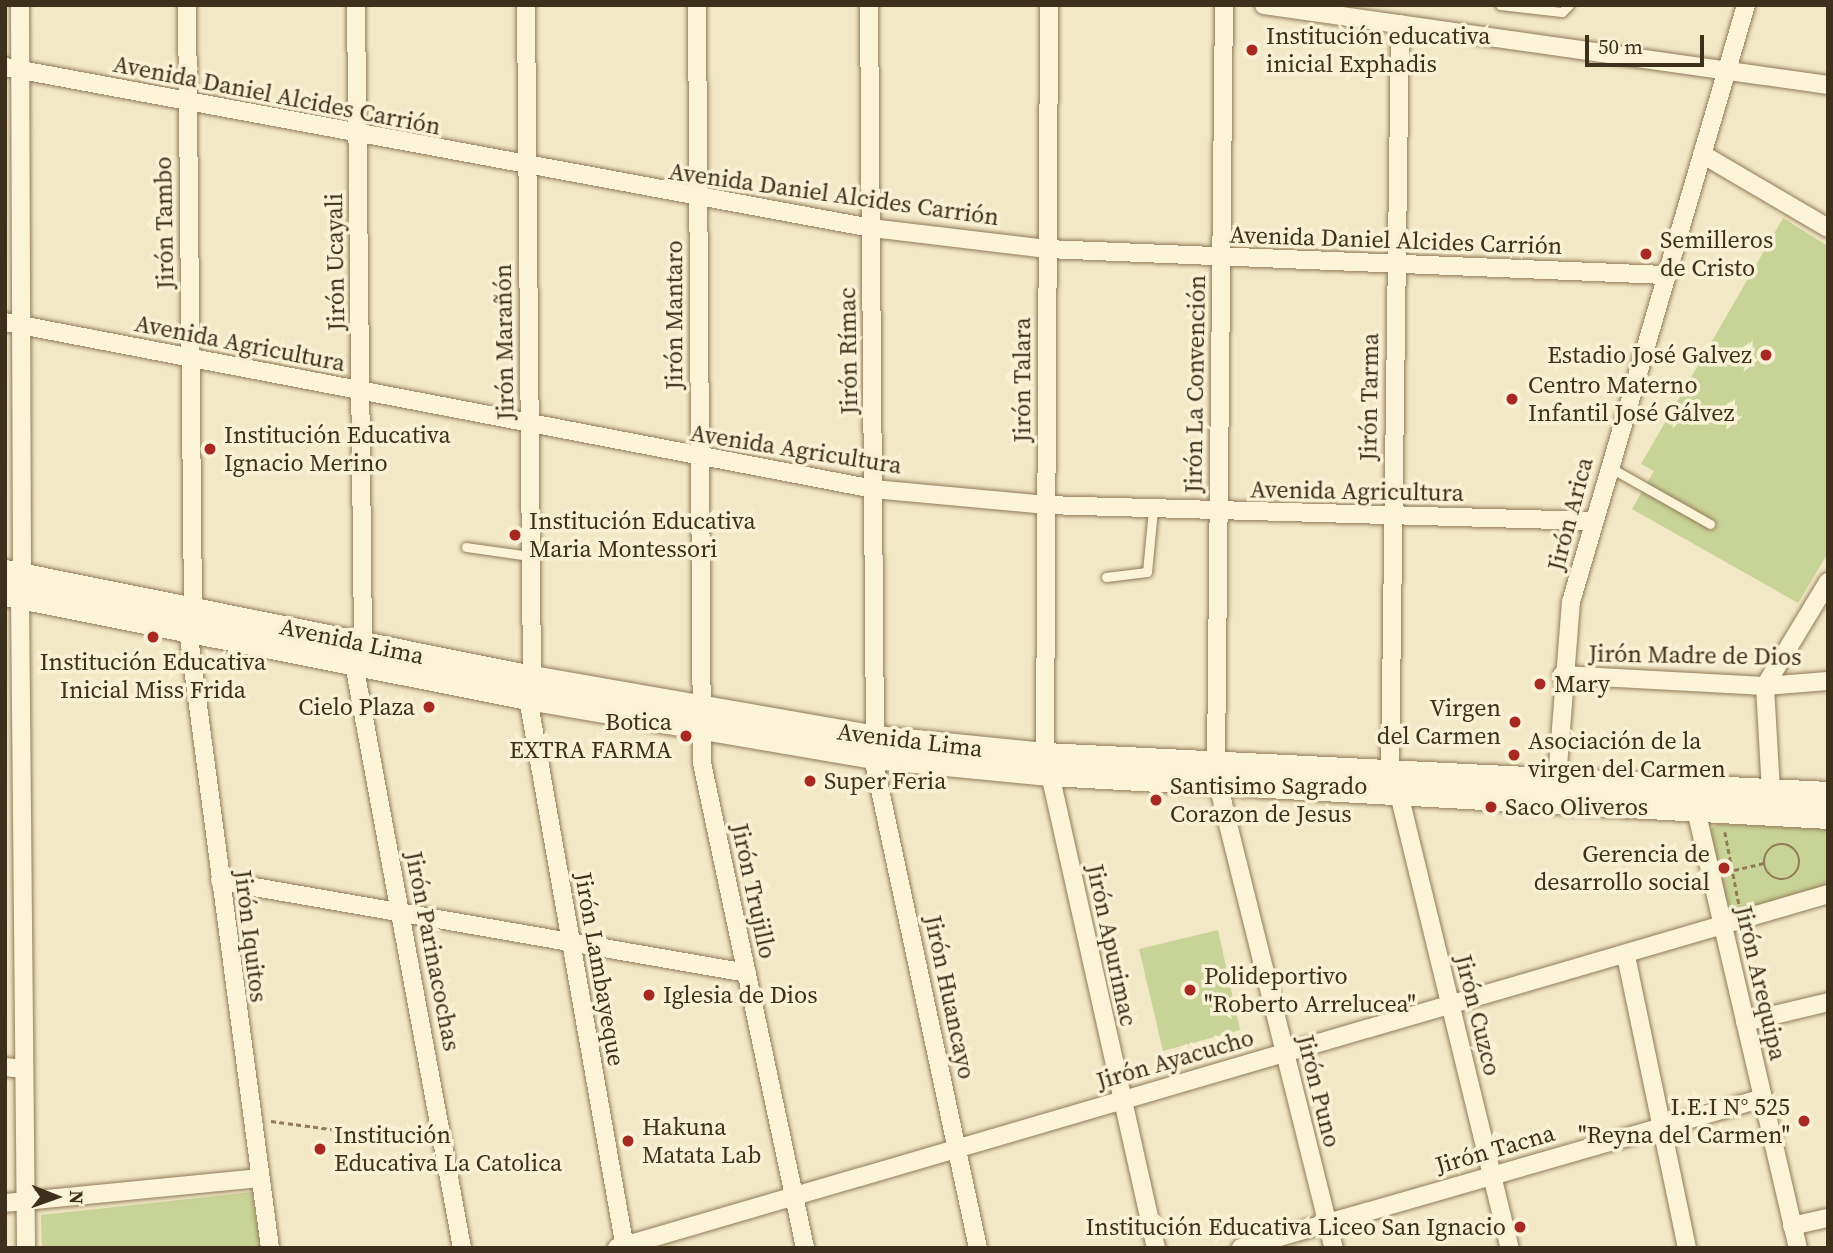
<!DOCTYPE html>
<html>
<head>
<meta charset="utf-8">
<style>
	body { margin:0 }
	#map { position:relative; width:1833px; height:1253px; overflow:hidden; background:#f3e8c5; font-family:"Source Serif 4",serif }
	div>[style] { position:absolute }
	.green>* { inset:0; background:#c8d397 }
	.path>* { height:2.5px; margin-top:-1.25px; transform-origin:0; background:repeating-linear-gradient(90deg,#917a58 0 5px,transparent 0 8.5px) }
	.path>.ring { margin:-1.25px; padding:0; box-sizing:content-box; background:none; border:2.5px solid #917a58; border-radius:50% }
	.roads { filter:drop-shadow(0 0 2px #917a58) drop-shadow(0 0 2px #917a58) }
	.lane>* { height:9px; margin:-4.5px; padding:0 4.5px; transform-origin:4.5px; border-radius:4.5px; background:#fcf4d9 }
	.street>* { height:18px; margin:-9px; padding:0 9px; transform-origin:9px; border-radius:9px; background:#fcf4d9 }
	.secondary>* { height:24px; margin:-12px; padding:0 12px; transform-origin:12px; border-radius:12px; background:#fcf4d9 }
	.dots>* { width:19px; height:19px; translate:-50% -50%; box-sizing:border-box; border:4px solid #f9f1d5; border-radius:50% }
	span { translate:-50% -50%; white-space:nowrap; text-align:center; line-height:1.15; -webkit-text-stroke:7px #f9f1d5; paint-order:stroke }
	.poi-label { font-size:24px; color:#3f301e }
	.left { translate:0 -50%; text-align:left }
	.right { translate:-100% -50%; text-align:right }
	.street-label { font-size:24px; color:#3f301e }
	.frame { position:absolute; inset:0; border:7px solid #3f301e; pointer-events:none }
	.north { position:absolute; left:21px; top:1162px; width:70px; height:70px; -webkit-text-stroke:5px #f9f1d5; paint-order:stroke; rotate:91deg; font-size:19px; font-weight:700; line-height:28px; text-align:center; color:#3f301e }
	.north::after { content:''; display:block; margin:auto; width:24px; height:32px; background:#3f301e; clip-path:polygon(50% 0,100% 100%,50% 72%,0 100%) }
	.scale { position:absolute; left:1585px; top:35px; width:119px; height:32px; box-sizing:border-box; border:4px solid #3f301e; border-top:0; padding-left:9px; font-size:21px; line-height:24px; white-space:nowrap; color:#3f301e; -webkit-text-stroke:5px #f9f1d5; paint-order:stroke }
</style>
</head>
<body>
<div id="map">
	<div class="green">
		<i style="clip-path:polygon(1783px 218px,1828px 246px,1828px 553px,1798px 603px,1632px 509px,1654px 471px,1641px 464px)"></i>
		<i style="clip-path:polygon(1717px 824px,1828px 828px,1828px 886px,1730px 914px,1709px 830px)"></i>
		<i style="clip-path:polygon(1218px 930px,1240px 1030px,1163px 1051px,1139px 949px)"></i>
		<i style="clip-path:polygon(252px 1192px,261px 1248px,42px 1248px,41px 1215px)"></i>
	</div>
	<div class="path">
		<i style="left:1725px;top:832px;width:73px;rotate:79deg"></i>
		<i class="ring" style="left:1764px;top:844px;width:33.5px;height:33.5px"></i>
		<i style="left:1734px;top:870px;width:32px;rotate:-13deg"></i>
		<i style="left:271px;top:1121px;width:157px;rotate:7.7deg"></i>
	</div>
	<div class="roads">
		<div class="lane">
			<i style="left:1500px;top:5px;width:62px;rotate:6.4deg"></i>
			<i style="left:1562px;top:12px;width:10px;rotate:-45deg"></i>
			<i style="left:1609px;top:467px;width:116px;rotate:29.4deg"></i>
			<i style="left:466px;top:547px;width:65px;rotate:8deg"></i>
			<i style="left:1106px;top:577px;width:41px;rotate:-7deg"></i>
			<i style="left:1147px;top:572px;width:62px;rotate:-84.5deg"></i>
		</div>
		<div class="street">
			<i style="left:20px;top:5px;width:571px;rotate:89.8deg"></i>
			<i style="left:187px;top:5px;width:603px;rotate:89.43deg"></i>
			<i style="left:356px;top:5px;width:639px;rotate:89.37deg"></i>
			<i style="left:526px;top:5px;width:673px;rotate:89.49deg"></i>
			<i style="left:697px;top:5px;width:758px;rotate:89.62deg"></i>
			<i style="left:702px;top:763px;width:496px;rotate:78deg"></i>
			<i style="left:869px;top:5px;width:733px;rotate:89.53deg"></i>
			<i style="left:1264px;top:5px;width:570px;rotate:8.07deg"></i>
			<i style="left:5px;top:67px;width:881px;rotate:10.53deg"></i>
			<i style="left:871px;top:228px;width:177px;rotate:6.8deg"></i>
			<i style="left:1047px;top:249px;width:620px;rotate:2.41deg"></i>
			<i style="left:1702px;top:154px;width:146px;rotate:30.4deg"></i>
			<i style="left:5px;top:322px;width:885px;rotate:10.88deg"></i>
			<i style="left:874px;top:489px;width:173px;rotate:5.3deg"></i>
			<i style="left:1046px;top:505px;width:545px;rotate:1.68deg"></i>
			<i style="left:20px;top:597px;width:651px;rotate:89.47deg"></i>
			<i style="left:188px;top:630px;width:623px;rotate:82.44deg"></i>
			<i style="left:354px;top:664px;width:594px;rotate:79.52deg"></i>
			<i style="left:1562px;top:675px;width:203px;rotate:3.1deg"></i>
			<i style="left:1765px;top:686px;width:63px;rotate:-4.5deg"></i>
			<i style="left:528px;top:698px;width:558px;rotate:80deg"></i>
			<i style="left:1045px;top:755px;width:750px;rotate:-89.69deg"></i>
			<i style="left:873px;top:757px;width:502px;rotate:77.93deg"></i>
			<i style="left:1216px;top:763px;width:758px;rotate:-89.4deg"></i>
			<i style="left:1390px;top:771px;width:747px;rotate:-89.23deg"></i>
			<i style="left:1050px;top:774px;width:486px;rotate:77.4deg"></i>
			<i style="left:1218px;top:784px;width:478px;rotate:76deg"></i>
			<i style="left:1771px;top:791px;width:105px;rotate:-93.3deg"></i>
			<i style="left:1765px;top:686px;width:122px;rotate:-58.8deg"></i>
			<i style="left:1556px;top:792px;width:191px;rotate:-85.5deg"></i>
			<i style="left:1571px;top:602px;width:622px;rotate:-73.66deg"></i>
			<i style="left:1399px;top:794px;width:467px;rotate:76.3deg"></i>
			<i style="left:1696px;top:810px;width:450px;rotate:76.9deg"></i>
			<i style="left:220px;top:881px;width:535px;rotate:9.9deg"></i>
			<i style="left:1626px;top:956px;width:298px;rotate:78.2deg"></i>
			<i style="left:1745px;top:1022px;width:85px;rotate:-13.5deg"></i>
			<i style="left:5px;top:1067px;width:19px;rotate:6deg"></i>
			<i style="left:5px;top:1203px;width:255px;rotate:-5.6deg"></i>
			<i style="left:1792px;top:1226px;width:37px;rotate:-13deg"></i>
			<i style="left:617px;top:1248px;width:1262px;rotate:-16.29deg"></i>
			<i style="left:1241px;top:1248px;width:543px;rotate:-16.03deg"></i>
		</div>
		<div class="secondary">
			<i style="left:5px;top:572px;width:538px;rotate:11.37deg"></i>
			<i style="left:532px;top:678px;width:348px;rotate:9.9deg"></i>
			<i style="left:875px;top:738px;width:171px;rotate:5.7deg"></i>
			<i style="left:1045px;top:755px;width:784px;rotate:2.85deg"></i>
			<i style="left:5px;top:594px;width:533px;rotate:11.25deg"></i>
			<i style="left:528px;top:698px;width:350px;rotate:9.7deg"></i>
			<i style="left:873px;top:757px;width:178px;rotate:5.5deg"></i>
			<i style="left:1050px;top:774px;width:779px;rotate:3.16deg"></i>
		</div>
	</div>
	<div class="dots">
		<i style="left:1252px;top:50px;background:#a72921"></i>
		<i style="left:1646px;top:254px;background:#a72921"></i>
		<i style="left:1766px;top:355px;background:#a72921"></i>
		<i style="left:1512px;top:399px;background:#a72921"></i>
		<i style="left:210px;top:449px;background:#a72921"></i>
		<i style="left:515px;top:535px;background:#a72921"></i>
		<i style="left:153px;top:637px;background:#a72921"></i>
		<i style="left:1540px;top:684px;background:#a72921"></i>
		<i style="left:429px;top:707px;background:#a72921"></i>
		<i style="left:1515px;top:722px;background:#a72921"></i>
		<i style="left:686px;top:736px;background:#a72921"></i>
		<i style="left:1514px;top:755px;background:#a72921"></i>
		<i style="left:810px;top:781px;background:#a72921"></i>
		<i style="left:1156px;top:800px;background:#a72921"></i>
		<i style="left:1491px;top:807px;background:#a72921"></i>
		<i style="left:1724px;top:868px;background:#a72921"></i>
		<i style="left:1190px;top:990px;background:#a72921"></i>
		<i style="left:649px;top:995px;background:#a72921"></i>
		<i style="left:1804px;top:1121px;background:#a72921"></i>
		<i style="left:628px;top:1141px;background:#a72921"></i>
		<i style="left:320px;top:1149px;background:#a72921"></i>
		<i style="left:1520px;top:1227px;background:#a72921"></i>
	</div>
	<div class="poi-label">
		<span class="left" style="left:1266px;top:50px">Institución educativa<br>inicial Exphadis</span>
		<span class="left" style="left:1660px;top:254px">Semilleros<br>de Cristo</span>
		<span class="right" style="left:1752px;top:355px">Estadio José Galvez</span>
		<span class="left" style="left:1528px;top:399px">Centro Materno<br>Infantil José Gálvez</span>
		<span class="left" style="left:224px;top:449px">Institución Educativa<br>Ignacio Merino</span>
		<span class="left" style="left:529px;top:535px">Institución Educativa<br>Maria Montessori</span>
		<span style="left:153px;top:676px">Institución Educativa<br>Inicial Miss Frida</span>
		<span class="left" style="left:1554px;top:684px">Mary</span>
		<span class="right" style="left:415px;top:707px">Cielo Plaza</span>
		<span class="right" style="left:1501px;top:722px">Virgen<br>del Carmen</span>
		<span class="right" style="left:672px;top:736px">Botica<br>EXTRA FARMA</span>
		<span class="left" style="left:1528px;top:755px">Asociación de la<br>virgen del Carmen</span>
		<span class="left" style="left:824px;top:781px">Super Feria</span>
		<span class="left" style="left:1170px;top:800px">Santisimo Sagrado<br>Corazon de Jesus</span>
		<span class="left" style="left:1505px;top:807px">Saco Oliveros</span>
		<span class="right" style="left:1710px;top:868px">Gerencia de<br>desarrollo social</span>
		<span class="left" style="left:1204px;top:990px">Polideportivo<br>"Roberto Arrelucea"</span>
		<span class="left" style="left:663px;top:995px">Iglesia de Dios</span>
		<span class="right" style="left:1790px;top:1121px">I.E.I N° 525<br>"Reyna del Carmen"</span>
		<span class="left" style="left:642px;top:1141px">Hakuna<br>Matata Lab</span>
		<span class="left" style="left:334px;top:1149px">Institución<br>Educativa La Catolica</span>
		<span class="right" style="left:1506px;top:1227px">Institución Educativa Liceo San Ignacio</span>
	</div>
	<div class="street-label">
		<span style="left:277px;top:95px;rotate:11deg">Avenida Daniel Alcides Carrión</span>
		<span style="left:834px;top:194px;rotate:8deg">Avenida Daniel Alcides Carrión</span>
		<span style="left:164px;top:223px;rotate:-91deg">Jirón Tambo</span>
		<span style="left:1396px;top:240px;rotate:2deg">Avenida Daniel Alcides Carrión</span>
		<span style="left:335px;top:262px;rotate:-91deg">Jirón Ucayali</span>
		<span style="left:674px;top:315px;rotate:-90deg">Jirón Mantaro</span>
		<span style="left:504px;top:342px;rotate:-91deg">Jirón Marañón</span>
		<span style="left:240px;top:343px;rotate:11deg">Avenida Agricultura</span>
		<span style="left:848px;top:351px;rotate:-91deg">Jirón Rímac</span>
		<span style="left:1022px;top:380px;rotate:-90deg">Jirón Talara</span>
		<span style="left:1195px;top:384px;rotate:-89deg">Jirón La Convención</span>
		<span style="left:1369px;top:397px;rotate:-89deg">Jirón Tarma</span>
		<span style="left:796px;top:449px;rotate:9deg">Avenida Agricultura</span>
		<span style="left:1357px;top:491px;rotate:1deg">Avenida Agricultura</span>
		<span style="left:1570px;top:514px;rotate:-75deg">Jirón Arica</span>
		<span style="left:352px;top:641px;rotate:12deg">Avenida Lima</span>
		<span style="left:1695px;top:655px;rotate:1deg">Jirón Madre de Dios</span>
		<span style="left:910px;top:740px;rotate:7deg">Avenida Lima</span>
		<span style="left:754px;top:891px;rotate:78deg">Jirón Trujillo</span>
		<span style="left:251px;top:936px;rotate:83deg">Jirón Iquitos</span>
		<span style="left:1112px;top:945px;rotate:78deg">Jirón Apurimac</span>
		<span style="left:433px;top:951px;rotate:79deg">Jirón Parinacochas</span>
		<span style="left:600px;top:969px;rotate:80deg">Jirón Lambayeque</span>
		<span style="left:1761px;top:983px;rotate:77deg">Jirón Arequipa</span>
		<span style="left:950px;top:997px;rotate:78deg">Jirón Huancayo</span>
		<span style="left:1478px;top:1015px;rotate:76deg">Jirón Cuzco</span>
		<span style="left:1175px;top:1059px;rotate:-16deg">Jirón Ayacucho</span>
		<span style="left:1319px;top:1091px;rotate:76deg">Jirón Puno</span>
		<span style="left:1495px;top:1149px;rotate:-16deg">Jirón Tacna</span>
	</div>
	<div class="frame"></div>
	<div class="north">N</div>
	<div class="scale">50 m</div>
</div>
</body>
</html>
